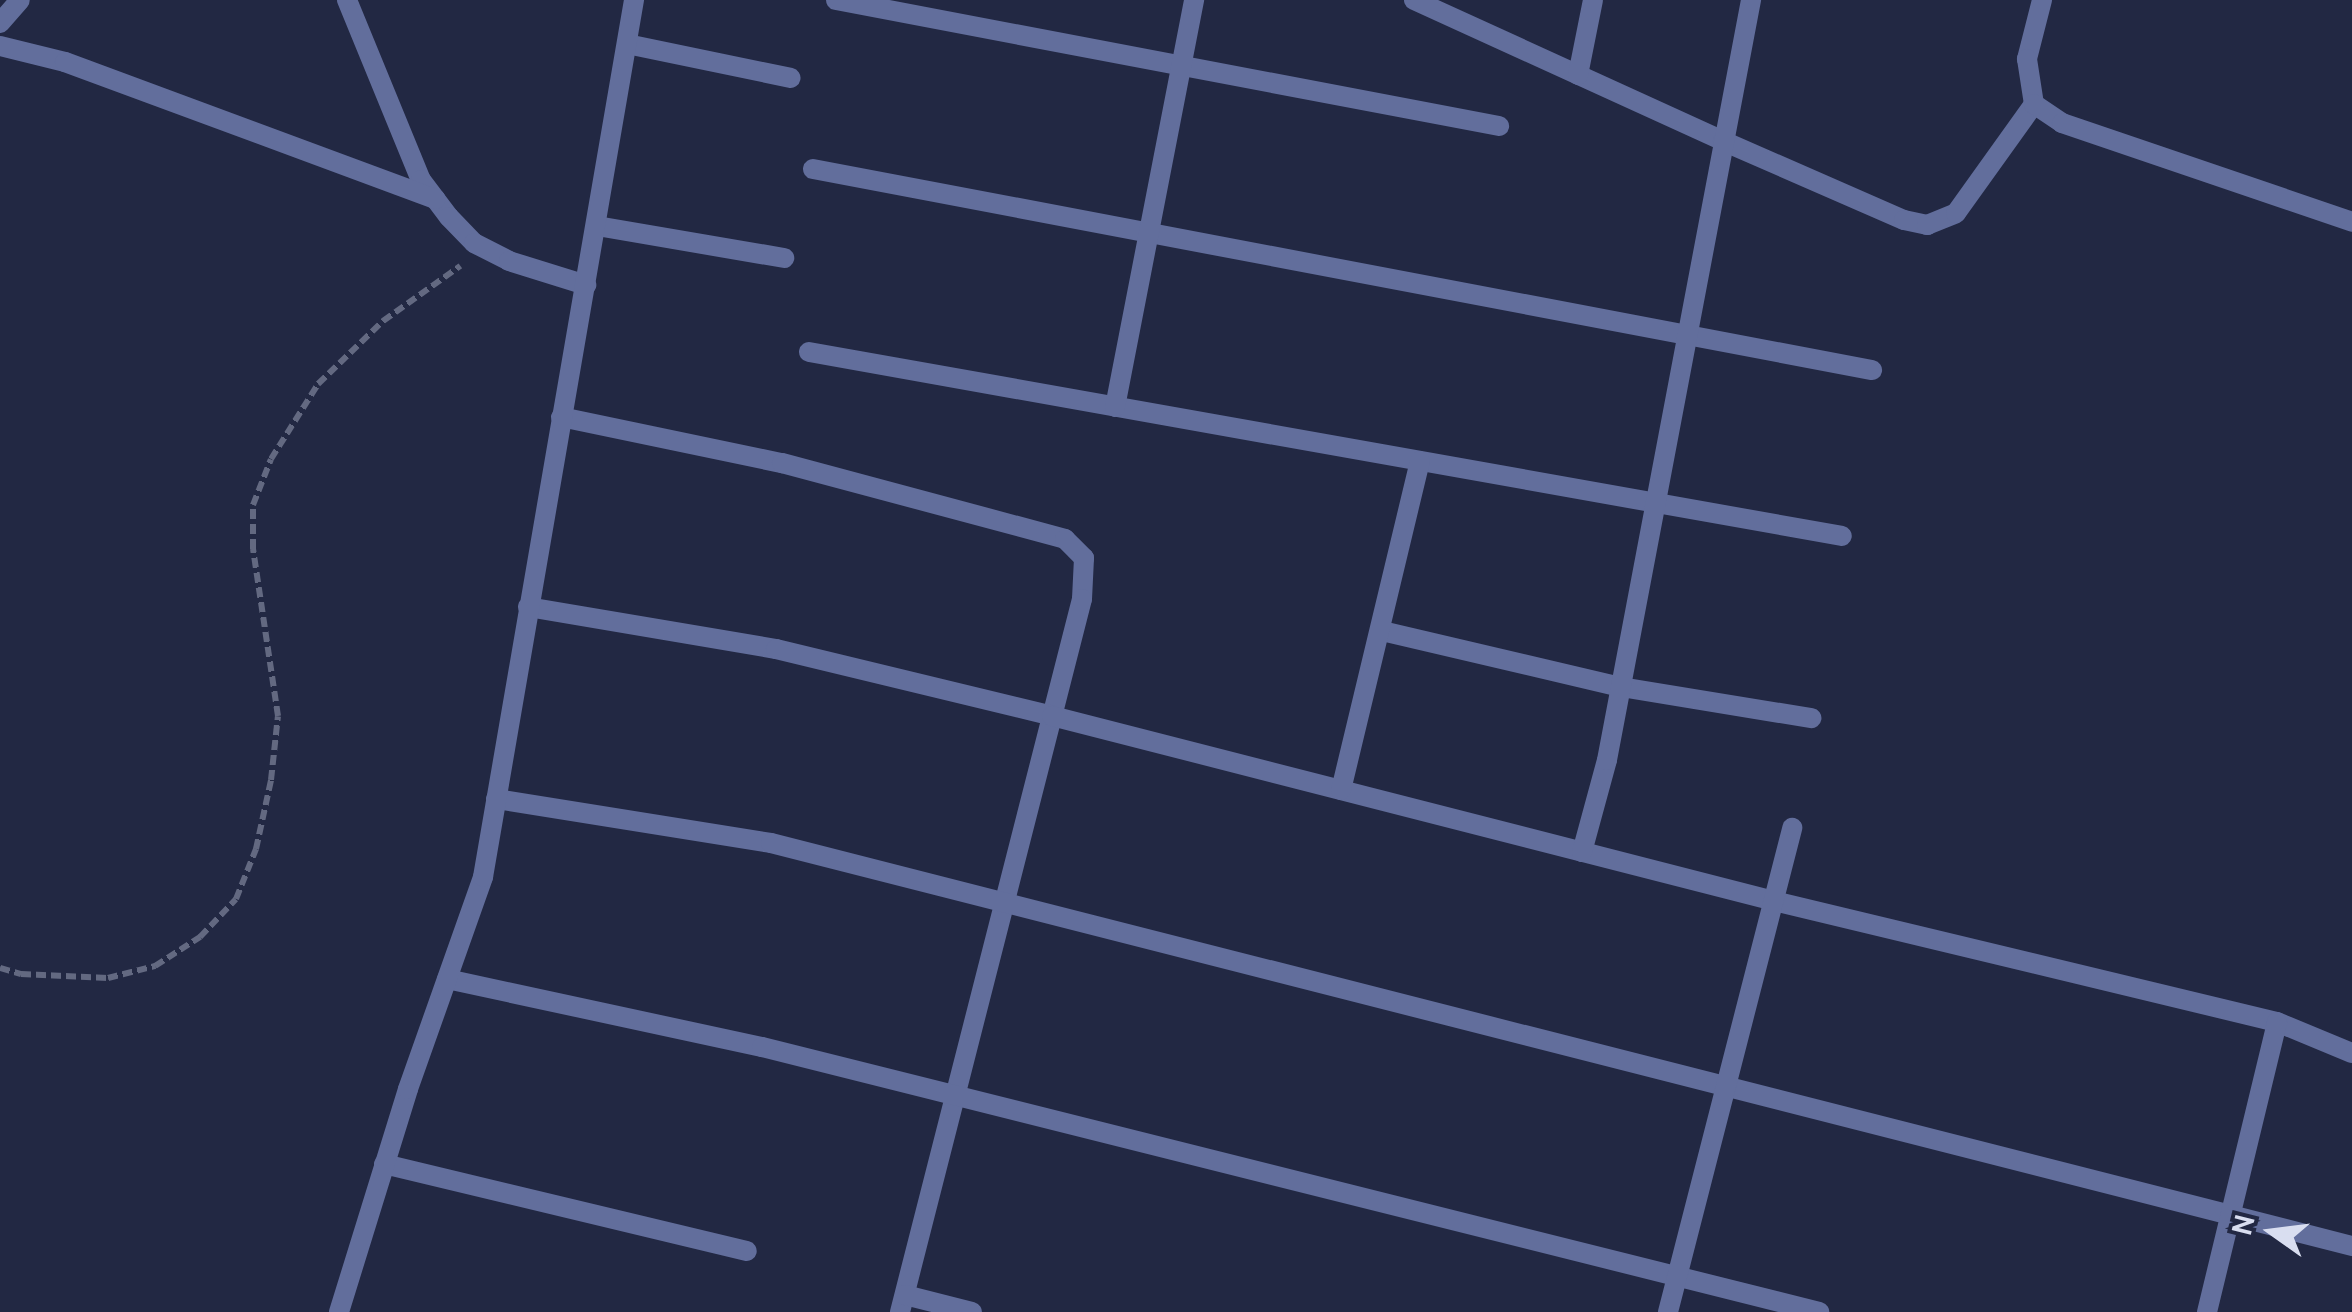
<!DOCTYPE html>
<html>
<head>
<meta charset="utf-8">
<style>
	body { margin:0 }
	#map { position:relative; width:2352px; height:1312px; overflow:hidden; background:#222843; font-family:Cabin,sans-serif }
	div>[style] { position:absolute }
	.path>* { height:6px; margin-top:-3px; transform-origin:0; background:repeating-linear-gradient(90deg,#636981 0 10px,transparent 0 15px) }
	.street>* { height:20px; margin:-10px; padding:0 10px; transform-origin:10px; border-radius:10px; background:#626e9c }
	span { translate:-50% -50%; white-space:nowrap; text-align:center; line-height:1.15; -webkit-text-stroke:10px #222843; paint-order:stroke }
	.north { position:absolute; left:2222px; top:1182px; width:100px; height:100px; -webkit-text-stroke:8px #222843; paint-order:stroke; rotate:284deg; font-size:28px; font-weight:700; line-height:40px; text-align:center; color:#d9def0 }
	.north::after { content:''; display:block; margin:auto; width:35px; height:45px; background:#d9def0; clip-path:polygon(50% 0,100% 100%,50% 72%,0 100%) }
</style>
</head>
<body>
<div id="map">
	<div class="path">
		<i style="left:0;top:968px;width:22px;rotate:16deg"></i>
		<i style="left:21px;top:974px;width:87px;rotate:2.6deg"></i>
		<i style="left:108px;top:978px;width:49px;rotate:-14.3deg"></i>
		<i style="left:155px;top:966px;width:54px;rotate:-32.8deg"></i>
		<i style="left:200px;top:937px;width:52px;rotate:-46.5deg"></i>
		<i style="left:236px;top:899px;width:54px;rotate:-68.2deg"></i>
		<i style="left:256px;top:849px;width:71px;rotate:-77.7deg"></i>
		<i style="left:271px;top:780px;width:64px;rotate:-83.8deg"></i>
		<i style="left:278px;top:716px;width:169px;rotate:-98.5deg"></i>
		<i style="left:253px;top:549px;width:44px;rotate:-90deg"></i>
		<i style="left:253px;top:505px;width:49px;rotate:-68.6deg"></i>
		<i style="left:271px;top:459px;width:89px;rotate:-57.9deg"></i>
		<i style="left:318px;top:384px;width:91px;rotate:-44.1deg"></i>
		<i style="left:383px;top:321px;width:95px;rotate:-35.5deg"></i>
	</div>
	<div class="street">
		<i style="left:347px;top:0;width:195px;rotate:67.7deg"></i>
		<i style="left:421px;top:180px;width:46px;rotate:52.9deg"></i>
		<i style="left:449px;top:217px;width:36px;rotate:46deg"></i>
		<i style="left:474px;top:243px;width:39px;rotate:27deg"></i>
		<i style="left:509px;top:261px;width:81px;rotate:17.3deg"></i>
		<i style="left:836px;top:0;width:675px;rotate:10.76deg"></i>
		<i style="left:1414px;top:0;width:340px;rotate:24.5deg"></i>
		<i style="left:1723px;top:141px;width:197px;rotate:23.6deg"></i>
		<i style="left:1904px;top:220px;width:24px;rotate:12deg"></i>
		<i style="left:1927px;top:225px;width:31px;rotate:-22deg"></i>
		<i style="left:1956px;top:213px;width:134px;rotate:-54.4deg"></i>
		<i style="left:2042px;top:0;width:61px;rotate:104.3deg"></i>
		<i style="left:2027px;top:59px;width:46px;rotate:81.2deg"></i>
		<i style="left:2034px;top:104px;width:34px;rotate:34deg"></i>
		<i style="left:2062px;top:123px;width:306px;rotate:18.8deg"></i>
		<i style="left:0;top:23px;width:30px;rotate:-49deg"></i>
		<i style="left:627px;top:44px;width:167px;rotate:11.7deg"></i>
		<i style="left:0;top:46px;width:67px;rotate:13.8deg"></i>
		<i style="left:65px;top:62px;width:395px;rotate:20.3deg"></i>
		<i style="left:1578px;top:75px;width:76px;rotate:-78.7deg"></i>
		<i style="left:813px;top:169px;width:1078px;rotate:10.75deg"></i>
		<i style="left:597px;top:226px;width:190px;rotate:9.7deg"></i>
		<i style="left:809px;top:352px;width:1049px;rotate:10.1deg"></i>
		<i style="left:1115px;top:407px;width:415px;rotate:-79deg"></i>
		<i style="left:561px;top:417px;width:226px;rotate:11.8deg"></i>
		<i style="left:782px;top:463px;width:293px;rotate:15deg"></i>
		<i style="left:1065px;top:539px;width:27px;rotate:45deg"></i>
		<i style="left:1084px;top:558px;width:41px;rotate:92.8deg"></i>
		<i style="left:1082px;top:599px;width:736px;rotate:104.32deg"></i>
		<i style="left:528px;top:607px;width:252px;rotate:9.6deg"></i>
		<i style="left:776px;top:649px;width:284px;rotate:13.6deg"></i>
		<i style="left:1052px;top:716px;width:745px;rotate:14.37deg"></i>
		<i style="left:1774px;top:901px;width:517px;rotate:13.53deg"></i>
		<i style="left:2277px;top:1022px;width:81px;rotate:22.5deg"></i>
		<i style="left:1382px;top:631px;width:245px;rotate:13.2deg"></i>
		<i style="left:1621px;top:687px;width:193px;rotate:9.3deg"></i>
		<i style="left:1341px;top:790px;width:338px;rotate:-76.5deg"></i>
		<i style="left:496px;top:799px;width:278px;rotate:9.1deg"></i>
		<i style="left:771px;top:843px;width:1632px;rotate:14.3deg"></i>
		<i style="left:1582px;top:852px;width:95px;rotate:-74.8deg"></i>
		<i style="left:1607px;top:760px;width:774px;rotate:-79.27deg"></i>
		<i style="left:447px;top:979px;width:322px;rotate:12.2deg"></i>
		<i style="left:762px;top:1047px;width:1090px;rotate:14.07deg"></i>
		<i style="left:384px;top:1164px;width:373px;rotate:13.5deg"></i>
		<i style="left:905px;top:1295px;width:69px;rotate:14.2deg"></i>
		<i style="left:339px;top:1312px;width:233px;rotate:-72.8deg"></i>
		<i style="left:408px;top:1089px;width:225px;rotate:-70.5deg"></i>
		<i style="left:483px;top:877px;width:890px;rotate:-80.23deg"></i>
		<i style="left:1668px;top:1312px;width:500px;rotate:-75.6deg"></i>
		<i style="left:2207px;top:1312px;width:298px;rotate:-76.4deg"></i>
	</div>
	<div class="north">N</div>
</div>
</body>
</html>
